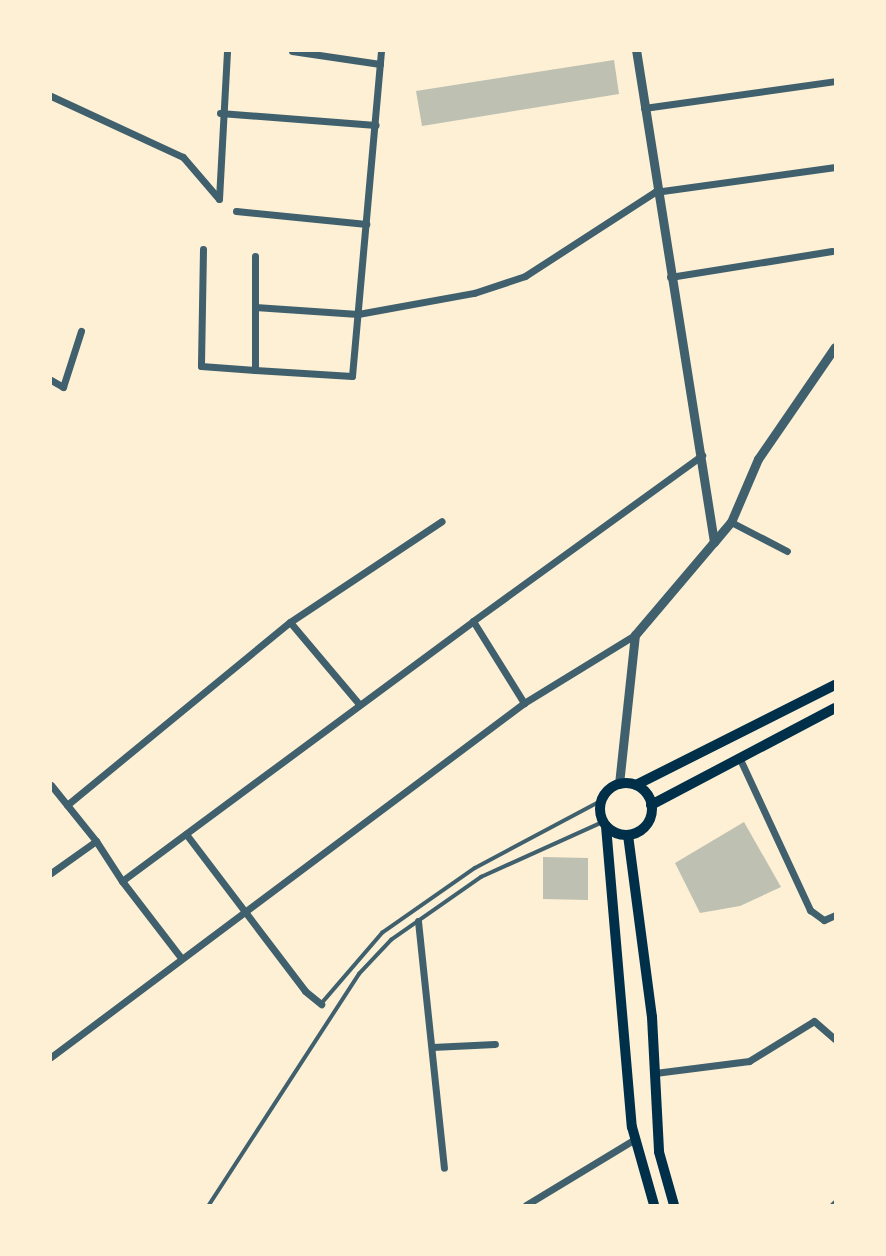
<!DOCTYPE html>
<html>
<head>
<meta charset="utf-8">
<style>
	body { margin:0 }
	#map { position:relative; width:886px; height:1256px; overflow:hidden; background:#fdf0d5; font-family:"PT Sans Narrow",sans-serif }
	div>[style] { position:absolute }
	.building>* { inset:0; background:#bec0b2 }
	.service>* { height:3.5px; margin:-1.75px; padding:0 1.75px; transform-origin:1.75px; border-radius:1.75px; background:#3f606c }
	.minor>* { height:7px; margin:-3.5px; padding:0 3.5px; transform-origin:3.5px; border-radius:3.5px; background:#3f606c }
	.tertiary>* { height:9px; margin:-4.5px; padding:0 4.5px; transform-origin:4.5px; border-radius:4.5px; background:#3f606c }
	.secondary>* { height:10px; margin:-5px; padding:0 5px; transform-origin:5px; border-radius:5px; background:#003049 }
	.secondary>.ring { margin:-5px; padding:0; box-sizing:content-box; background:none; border:10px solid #003049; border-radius:50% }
	span { translate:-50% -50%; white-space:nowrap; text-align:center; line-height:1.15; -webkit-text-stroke:5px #fdf0d5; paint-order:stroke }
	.frame { position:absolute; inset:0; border:52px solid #fdf0d5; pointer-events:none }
</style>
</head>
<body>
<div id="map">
	<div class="building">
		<i style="clip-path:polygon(614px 60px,619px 94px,422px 126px,416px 91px)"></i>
		<i style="clip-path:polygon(744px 822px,781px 887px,740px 906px,700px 913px,675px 863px)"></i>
		<i style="clip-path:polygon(543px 857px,588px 858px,588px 900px,543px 899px)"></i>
	</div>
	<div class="service">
		<i style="left:321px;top:1004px;width:94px;rotate:-49.3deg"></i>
		<i style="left:382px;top:933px;width:113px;rotate:-35deg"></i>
		<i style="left:475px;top:868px;width:143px;rotate:-28deg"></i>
		<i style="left:209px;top:1205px;width:275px;rotate:-57deg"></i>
		<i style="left:359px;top:974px;width:47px;rotate:-46.7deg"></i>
		<i style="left:391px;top:940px;width:110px;rotate:-35deg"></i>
		<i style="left:481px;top:877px;width:134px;rotate:-24.3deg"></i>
	</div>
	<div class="minor">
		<i style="left:292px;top:51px;width:89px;rotate:8.4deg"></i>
		<i style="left:51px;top:96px;width:145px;rotate:24.8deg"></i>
		<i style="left:183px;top:157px;width:55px;rotate:49.4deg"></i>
		<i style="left:644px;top:108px;width:193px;rotate:-8deg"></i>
		<i style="left:220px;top:113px;width:156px;rotate:4.4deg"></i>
		<i style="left:219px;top:199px;width:148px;rotate:-86.9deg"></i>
		<i style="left:236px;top:211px;width:131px;rotate:5.7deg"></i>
		<i style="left:203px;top:249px;width:117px;rotate:91deg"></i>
		<i style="left:201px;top:366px;width:54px;rotate:4.2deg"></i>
		<i style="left:255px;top:256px;width:114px;rotate:90deg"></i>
		<i style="left:255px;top:370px;width:97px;rotate:3.5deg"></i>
		<i style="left:352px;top:376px;width:326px;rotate:-84.9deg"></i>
		<i style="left:670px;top:277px;width:164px;rotate:-9.1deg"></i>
		<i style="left:255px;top:307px;width:103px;rotate:3.9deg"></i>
		<i style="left:358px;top:314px;width:118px;rotate:-10.3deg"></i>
		<i style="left:474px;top:293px;width:54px;rotate:-18.4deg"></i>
		<i style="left:525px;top:276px;width:155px;rotate:-32.9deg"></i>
		<i style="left:655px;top:192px;width:182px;rotate:-7.9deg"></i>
		<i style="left:51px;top:380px;width:14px;rotate:30deg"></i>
		<i style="left:63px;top:387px;width:59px;rotate:-72.2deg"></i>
		<i style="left:731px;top:522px;width:63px;rotate:27.4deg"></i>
		<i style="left:473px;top:621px;width:283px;rotate:-35.9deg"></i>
		<i style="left:359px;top:704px;width:107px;rotate:-130.1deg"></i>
		<i style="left:290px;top:622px;width:182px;rotate:-33.6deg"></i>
		<i style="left:739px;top:757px;width:169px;rotate:65.1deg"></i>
		<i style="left:810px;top:910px;width:17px;rotate:36deg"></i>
		<i style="left:824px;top:920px;width:12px;rotate:-24deg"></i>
		<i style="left:51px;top:785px;width:72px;rotate:51.2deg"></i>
		<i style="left:96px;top:841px;width:55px;rotate:144.6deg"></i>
		<i style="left:67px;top:805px;width:288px;rotate:-39.4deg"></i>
		<i style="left:186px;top:834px;width:197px;rotate:52.8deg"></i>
		<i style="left:305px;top:991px;width:21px;rotate:39deg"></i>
		<i style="left:96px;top:841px;width:48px;rotate:57deg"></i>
		<i style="left:122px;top:881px;width:437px;rotate:-36.5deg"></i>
		<i style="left:473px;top:621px;width:97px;rotate:58.1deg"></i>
		<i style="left:122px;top:881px;width:97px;rotate:52.5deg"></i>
		<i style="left:418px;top:921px;width:248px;rotate:84deg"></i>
		<i style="left:432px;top:1047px;width:63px;rotate:-2.7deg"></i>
		<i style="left:51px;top:1057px;width:591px;rotate:-36.81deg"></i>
		<i style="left:524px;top:703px;width:130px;rotate:-31.5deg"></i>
		<i style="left:655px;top:1073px;width:95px;rotate:-7.3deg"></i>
		<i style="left:749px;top:1061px;width:76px;rotate:-31.6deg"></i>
		<i style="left:814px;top:1021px;width:28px;rotate:41deg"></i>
		<i style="left:526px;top:1205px;width:127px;rotate:-31.2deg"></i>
		<i style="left:833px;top:1205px;width:3px;rotate:-45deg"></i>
	</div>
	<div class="tertiary">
		<i style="left:714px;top:542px;width:26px;rotate:-50deg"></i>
		<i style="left:731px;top:522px;width:69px;rotate:-66.8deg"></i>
		<i style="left:758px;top:459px;width:136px;rotate:-55.5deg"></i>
		<i style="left:619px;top:784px;width:150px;rotate:-83.9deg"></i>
		<i style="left:635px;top:635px;width:122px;rotate:-49.7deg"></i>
		<i style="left:714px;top:542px;width:497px;rotate:-99deg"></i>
	</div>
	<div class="secondary">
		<i class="ring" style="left:600px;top:783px;width:42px;height:42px"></i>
		<i style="left:636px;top:785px;width:223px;rotate:-26.7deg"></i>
		<i style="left:651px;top:805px;width:208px;rotate:-27.8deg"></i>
		<i style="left:606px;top:826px;width:302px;rotate:85.1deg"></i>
		<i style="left:632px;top:1127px;width:81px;rotate:74.2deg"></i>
		<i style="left:628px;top:835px;width:184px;rotate:82.5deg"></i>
		<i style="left:652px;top:1017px;width:135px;rotate:87deg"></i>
		<i style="left:659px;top:1152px;width:55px;rotate:74.2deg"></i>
	</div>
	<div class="frame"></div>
</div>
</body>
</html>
